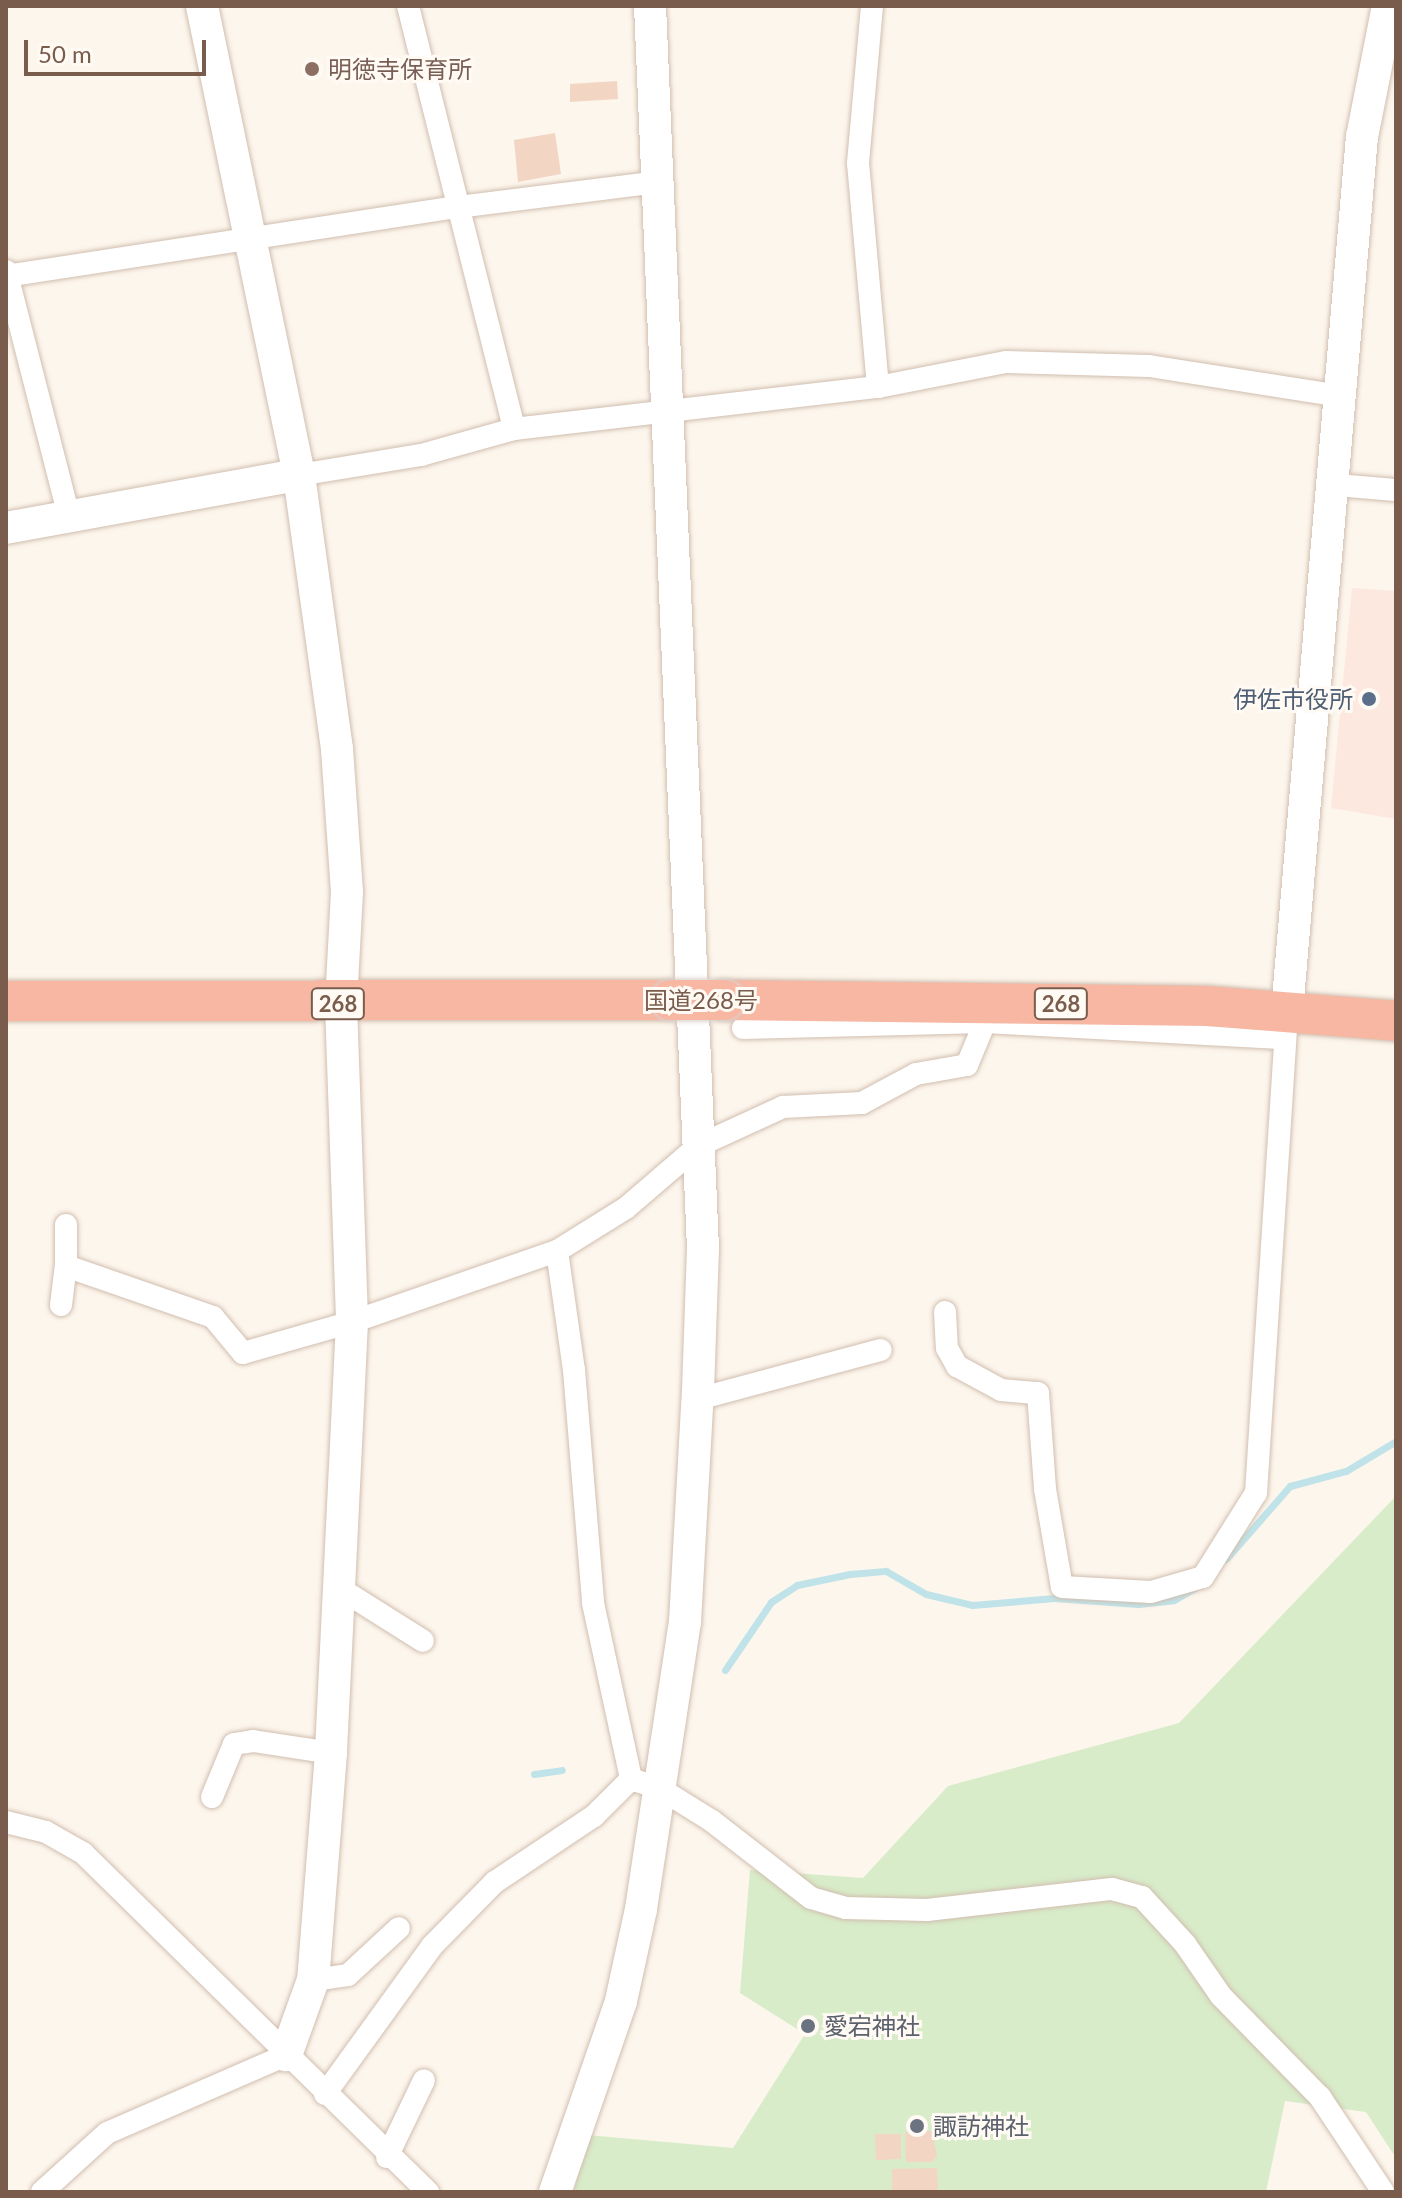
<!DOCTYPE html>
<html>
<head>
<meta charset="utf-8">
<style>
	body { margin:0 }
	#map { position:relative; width:1402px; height:2198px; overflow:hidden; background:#fdf6ec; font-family:Lato,"Noto Sans JP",sans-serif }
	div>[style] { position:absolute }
	.commercial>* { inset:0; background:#fde8e0 }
	.green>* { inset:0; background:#d8ecc9 }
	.stream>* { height:7px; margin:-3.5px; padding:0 3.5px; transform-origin:3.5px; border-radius:3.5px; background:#bfe3e8 }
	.building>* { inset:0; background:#f3d5c3 }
	.roads { filter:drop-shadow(0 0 2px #d1beb0) drop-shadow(0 0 2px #d1beb0) }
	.street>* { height:22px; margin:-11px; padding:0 11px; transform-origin:11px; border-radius:11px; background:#fff }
	.secondary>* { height:32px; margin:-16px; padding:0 16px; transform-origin:16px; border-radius:16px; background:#fff }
	.highway>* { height:40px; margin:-20px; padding:0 20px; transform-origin:20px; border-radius:20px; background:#f7b7a3 }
	.bridges { filter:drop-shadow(0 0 2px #dad1cd) drop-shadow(0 0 2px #dad1cd) }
	.highway-bridge>* { height:40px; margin:-20px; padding:0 20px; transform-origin:20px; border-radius:20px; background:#f7b7a3 }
	.dots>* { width:22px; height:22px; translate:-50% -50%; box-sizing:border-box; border:4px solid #fffaf3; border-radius:50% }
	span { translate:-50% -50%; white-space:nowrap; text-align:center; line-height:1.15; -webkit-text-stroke:6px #fffaf3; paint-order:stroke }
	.shield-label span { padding:2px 6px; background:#fffaf3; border:2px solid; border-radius:6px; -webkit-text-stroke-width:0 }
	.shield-label { font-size:22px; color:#7a5c4d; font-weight:700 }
	.education-label { font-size:24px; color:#785e54 }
	.left { translate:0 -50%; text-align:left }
	.service-label { font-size:24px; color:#4e5e75 }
	.right { translate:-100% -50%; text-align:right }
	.street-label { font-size:24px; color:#7a5c4d }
	.worship-label { font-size:24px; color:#5b616d }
	.frame { position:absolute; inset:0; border:8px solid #7a5c4d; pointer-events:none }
	.scale { position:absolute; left:24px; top:40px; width:182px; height:36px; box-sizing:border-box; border:4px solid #7a5c4d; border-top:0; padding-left:10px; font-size:24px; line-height:28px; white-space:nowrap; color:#7a5c4d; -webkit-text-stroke:6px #fffaf3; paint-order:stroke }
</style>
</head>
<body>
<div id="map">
	<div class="commercial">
		<i style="clip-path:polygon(1352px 588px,1396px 591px,1396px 819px,1331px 808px)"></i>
	</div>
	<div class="green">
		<i style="clip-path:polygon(1396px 1496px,1396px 2158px,1366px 2112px,1285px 2101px,1266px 2192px,574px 2192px,587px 2135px,733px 2148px,805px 2034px,740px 1993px,750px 1870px,863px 1878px,948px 1786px,1179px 1723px)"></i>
	</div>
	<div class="stream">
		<i style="left:1226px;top:1559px;width:97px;rotate:-48.8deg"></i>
		<i style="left:1290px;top:1486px;width:58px;rotate:-15deg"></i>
		<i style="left:1346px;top:1471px;width:58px;rotate:-31deg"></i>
		<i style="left:725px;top:1670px;width:82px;rotate:-55.9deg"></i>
		<i style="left:771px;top:1602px;width:31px;rotate:-33deg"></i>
		<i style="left:797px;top:1585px;width:54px;rotate:-11.7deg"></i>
		<i style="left:850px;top:1574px;width:36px;rotate:-5deg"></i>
		<i style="left:886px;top:1571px;width:46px;rotate:29.9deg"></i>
		<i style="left:926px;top:1594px;width:47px;rotate:13.4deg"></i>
		<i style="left:972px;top:1605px;width:83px;rotate:-4.8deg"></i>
		<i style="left:1055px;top:1598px;width:83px;rotate:4.1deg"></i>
		<i style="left:1138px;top:1604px;width:36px;rotate:-6deg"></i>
		<i style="left:1174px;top:1600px;width:34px;rotate:-30deg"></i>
		<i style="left:534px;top:1774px;width:28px;rotate:-8deg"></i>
	</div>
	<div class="building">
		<i style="clip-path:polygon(617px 81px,618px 99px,570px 102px,570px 84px)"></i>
		<i style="clip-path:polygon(555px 133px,561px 174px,518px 182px,514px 140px)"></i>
		<i style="clip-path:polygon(932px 2131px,937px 2156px,932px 2162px,906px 2162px,905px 2132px)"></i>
		<i style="clip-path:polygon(875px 2134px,901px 2134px,901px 2159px,876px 2160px)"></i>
		<i style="clip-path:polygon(937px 2168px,938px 2192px,892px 2192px,892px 2169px)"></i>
	</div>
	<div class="roads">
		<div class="street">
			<i style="left:408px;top:6px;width:436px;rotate:75.9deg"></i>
			<i style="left:872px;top:6px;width:158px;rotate:95.1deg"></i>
			<i style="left:858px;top:163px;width:225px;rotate:84.9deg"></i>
			<i style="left:6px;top:271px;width:253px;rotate:75.6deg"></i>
			<i style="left:6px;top:276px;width:457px;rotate:-8.7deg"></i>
			<i style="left:458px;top:207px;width:202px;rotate:-7.1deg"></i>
			<i style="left:299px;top:475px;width:124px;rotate:-9.3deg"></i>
			<i style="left:421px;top:455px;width:97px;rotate:-15.6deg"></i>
			<i style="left:514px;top:429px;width:366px;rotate:-6.6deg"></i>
			<i style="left:878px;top:387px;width:130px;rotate:-11.1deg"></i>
			<i style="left:1006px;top:362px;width:143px;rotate:1.6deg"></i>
			<i style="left:1149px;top:366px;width:193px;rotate:8.9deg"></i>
			<i style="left:1336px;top:485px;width:60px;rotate:4.8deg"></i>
			<i style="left:743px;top:1028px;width:242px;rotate:-1.4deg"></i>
			<i style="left:66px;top:1225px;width:41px;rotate:90deg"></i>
			<i style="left:66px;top:1266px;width:156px;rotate:19.1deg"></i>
			<i style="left:213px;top:1317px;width:47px;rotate:50.2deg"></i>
			<i style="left:243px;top:1353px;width:113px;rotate:-15.9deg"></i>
			<i style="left:352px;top:1322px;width:217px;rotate:-19.1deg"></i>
			<i style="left:557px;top:1251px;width:81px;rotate:-31.9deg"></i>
			<i style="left:626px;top:1208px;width:95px;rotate:-40.7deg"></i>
			<i style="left:698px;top:1146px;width:94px;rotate:-24.6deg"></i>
			<i style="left:783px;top:1107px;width:79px;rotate:-2.9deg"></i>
			<i style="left:862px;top:1103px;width:61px;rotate:-28.2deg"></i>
			<i style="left:916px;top:1074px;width:52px;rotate:-10deg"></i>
			<i style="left:967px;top:1065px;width:47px;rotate:-67.3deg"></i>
			<i style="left:985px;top:1022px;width:300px;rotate:3.1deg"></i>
			<i style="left:557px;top:1251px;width:120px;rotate:81.9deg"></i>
			<i style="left:574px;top:1370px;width:234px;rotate:85.3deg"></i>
			<i style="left:593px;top:1603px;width:180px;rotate:77.8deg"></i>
			<i style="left:61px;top:1305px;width:39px;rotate:-83deg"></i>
			<i style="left:945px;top:1312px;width:36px;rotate:87deg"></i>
			<i style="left:947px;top:1348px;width:21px;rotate:61deg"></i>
			<i style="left:957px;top:1366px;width:50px;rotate:28.6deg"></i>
			<i style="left:1001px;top:1390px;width:37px;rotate:5deg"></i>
			<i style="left:1038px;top:1393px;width:96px;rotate:85.8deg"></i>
			<i style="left:1045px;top:1489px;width:99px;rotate:80.2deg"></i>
			<i style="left:1062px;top:1587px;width:89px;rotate:3.2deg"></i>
			<i style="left:1151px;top:1592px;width:54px;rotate:-16.1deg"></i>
			<i style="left:1203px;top:1577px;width:99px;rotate:-57.8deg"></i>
			<i style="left:1256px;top:1493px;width:470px;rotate:-86.3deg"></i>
			<i style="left:698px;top:1399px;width:189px;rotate:-15deg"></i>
			<i style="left:339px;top:1588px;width:99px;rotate:32.2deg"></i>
			<i style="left:212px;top:1797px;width:57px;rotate:-67.5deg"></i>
			<i style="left:234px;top:1744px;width:19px;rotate:-9deg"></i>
			<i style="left:253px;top:1741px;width:79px;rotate:8.7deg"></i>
			<i style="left:6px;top:1822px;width:41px;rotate:14deg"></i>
			<i style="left:46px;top:1832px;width:43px;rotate:29.6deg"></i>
			<i style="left:83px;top:1853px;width:484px;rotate:44.5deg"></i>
			<i style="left:313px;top:1980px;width:35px;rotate:-8deg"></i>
			<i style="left:348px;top:1975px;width:69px;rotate:-42.7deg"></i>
			<i style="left:325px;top:2094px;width:183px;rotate:-54.1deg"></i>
			<i style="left:432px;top:1946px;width:90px;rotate:-45.5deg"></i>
			<i style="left:495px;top:1882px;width:119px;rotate:-33.7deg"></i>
			<i style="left:594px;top:1816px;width:52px;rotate:-45deg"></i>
			<i style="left:631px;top:1779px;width:29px;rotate:18deg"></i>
			<i style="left:659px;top:1788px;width:62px;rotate:31.9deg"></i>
			<i style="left:712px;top:1821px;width:125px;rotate:37.9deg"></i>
			<i style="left:811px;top:1898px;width:35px;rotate:16deg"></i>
			<i style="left:845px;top:1908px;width:82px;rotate:1.4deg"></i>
			<i style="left:927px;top:1910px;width:186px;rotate:-6.5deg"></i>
			<i style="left:1112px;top:1889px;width:31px;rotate:15deg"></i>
			<i style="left:1142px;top:1897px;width:64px;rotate:47.5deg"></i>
			<i style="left:1185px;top:1944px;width:63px;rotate:55.3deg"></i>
			<i style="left:1221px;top:1996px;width:141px;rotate:45.6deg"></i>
			<i style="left:1320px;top:2097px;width:114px;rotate:56.4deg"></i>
			<i style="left:387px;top:2157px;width:85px;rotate:-64.3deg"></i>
			<i style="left:42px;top:2192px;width:88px;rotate:-42.2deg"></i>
			<i style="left:107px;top:2133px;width:195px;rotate:-23.5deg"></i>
		</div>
		<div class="secondary">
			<i style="left:202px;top:6px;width:479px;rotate:78.3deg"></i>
			<i style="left:299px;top:475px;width:277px;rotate:82.1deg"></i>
			<i style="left:337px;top:749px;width:143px;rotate:86deg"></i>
			<i style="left:347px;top:892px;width:112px;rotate:93.1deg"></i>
			<i style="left:341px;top:1004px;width:318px;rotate:88deg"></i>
			<i style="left:352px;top:1322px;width:432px;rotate:92.8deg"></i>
			<i style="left:331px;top:1753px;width:228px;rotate:94.5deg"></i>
			<i style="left:313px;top:1980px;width:80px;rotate:109.8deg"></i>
			<i style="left:6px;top:528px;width:298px;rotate:-10.3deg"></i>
			<i style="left:1287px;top:1011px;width:877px;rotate:-85.1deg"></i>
			<i style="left:1362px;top:137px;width:134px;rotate:-78.8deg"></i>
			<i style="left:555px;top:2192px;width:202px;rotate:-70.9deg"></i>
			<i style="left:621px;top:2001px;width:94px;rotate:-77.7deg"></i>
			<i style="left:641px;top:1909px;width:290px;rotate:-81.3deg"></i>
			<i style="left:685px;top:1622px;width:231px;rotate:-86.8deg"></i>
			<i style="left:698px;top:1391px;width:142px;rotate:-88deg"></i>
			<i style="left:703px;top:1249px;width:1244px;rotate:-92.44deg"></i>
		</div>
		<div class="highway">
			<i style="left:724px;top:1000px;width:483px;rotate:0.7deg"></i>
			<i style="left:1207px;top:1006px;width:190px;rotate:4.5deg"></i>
			<i style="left:6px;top:1001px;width:665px;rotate:-0.09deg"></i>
		</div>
	</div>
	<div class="bridges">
		<div class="highway-bridge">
			<i style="left:671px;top:1000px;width:53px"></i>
		</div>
	</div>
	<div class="dots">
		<i style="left:312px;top:69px;background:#8d6e63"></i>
		<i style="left:1369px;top:699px;background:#5c6f8a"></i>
		<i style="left:808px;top:2026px;background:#6b7280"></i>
		<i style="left:917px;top:2126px;background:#6b7280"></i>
	</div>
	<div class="shield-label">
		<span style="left:338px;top:1004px">268</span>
		<span style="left:1061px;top:1004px">268</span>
	</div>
	<div class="education-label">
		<span class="left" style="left:328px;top:69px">明徳寺保育所</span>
	</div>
	<div class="service-label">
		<span class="right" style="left:1353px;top:699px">伊佐市役所</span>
	</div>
	<div class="street-label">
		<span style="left:701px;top:1000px">国道268号</span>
	</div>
	<div class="worship-label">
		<span class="left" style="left:824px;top:2026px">愛宕神社</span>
		<span class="left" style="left:933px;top:2126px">諏訪神社</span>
	</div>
	<div class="frame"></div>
	<div class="scale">50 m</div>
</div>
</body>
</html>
